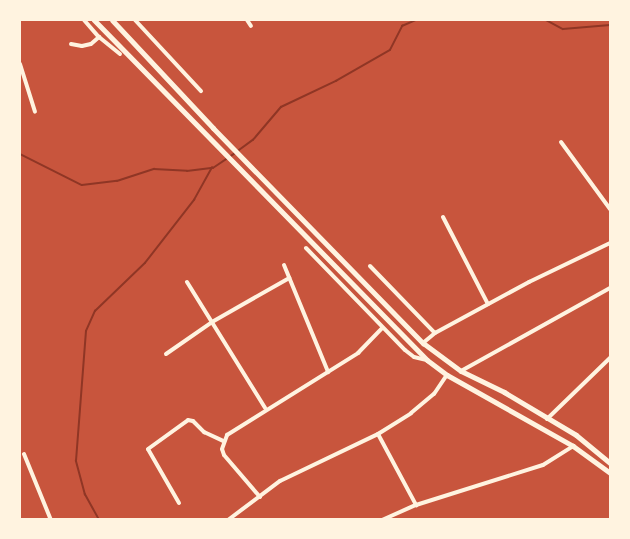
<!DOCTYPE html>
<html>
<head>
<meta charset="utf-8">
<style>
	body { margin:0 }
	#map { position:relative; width:630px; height:539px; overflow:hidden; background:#c8553d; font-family:"Alegreya Sans",sans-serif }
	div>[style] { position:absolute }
	.stream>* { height:1.5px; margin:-0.75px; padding:0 0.75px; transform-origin:0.75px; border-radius:0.75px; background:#8f3625 }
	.minor>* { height:4px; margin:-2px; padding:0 2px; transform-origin:2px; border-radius:2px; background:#fff3e0 }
	.secondary>* { height:5px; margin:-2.5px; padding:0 2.5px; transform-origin:2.5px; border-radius:2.5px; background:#fff3e0 }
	span { translate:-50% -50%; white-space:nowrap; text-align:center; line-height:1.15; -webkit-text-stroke:5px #fff3e0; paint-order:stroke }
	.frame { position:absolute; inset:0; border:21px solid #fff3e0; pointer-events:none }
</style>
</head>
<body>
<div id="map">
	<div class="stream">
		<i style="left:546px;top:20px;width:19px;rotate:28deg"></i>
		<i style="left:563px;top:29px;width:47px;rotate:-4.9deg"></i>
		<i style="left:239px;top:150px;width:17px;rotate:-36deg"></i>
		<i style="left:253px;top:140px;width:43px;rotate:-49.7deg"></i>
		<i style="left:281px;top:107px;width:61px;rotate:-25.3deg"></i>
		<i style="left:336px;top:81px;width:62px;rotate:-29.9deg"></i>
		<i style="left:390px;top:50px;width:27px;rotate:-63deg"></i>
		<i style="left:402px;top:26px;width:15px;rotate:-23deg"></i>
		<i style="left:20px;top:154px;width:69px;rotate:26.6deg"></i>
		<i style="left:82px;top:185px;width:35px;rotate:-7deg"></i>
		<i style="left:117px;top:181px;width:39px;rotate:-18deg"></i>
		<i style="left:154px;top:169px;width:33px;rotate:3deg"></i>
		<i style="left:187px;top:171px;width:26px;rotate:-7deg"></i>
		<i style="left:213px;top:168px;width:27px;rotate:-34deg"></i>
		<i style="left:99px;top:520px;width:29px;rotate:-119deg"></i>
		<i style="left:85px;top:495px;width:35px;rotate:-105deg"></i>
		<i style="left:76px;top:461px;width:130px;rotate:-85.6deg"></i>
		<i style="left:86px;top:331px;width:22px;rotate:-66deg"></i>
		<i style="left:95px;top:311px;width:69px;rotate:-43.8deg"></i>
		<i style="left:145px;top:263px;width:80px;rotate:-52.1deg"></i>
		<i style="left:194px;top:200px;width:37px;rotate:-61deg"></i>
	</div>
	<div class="minor">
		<i style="left:84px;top:20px;width:23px;rotate:49deg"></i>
		<i style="left:99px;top:37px;width:27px;rotate:39deg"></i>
		<i style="left:135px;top:20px;width:97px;rotate:47.1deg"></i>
		<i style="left:247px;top:20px;width:7px;rotate:56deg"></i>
		<i style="left:71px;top:44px;width:11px;rotate:10deg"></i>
		<i style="left:82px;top:46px;width:9px;rotate:-13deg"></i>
		<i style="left:91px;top:44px;width:11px;rotate:-41deg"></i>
		<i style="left:20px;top:64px;width:50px;rotate:72.6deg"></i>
		<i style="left:561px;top:142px;width:83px;rotate:53.8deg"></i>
		<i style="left:443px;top:217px;width:98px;rotate:62.7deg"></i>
		<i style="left:306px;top:248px;width:142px;rotate:45.9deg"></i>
		<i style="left:405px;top:350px;width:11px;rotate:38deg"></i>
		<i style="left:414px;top:357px;width:12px;rotate:14deg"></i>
		<i style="left:284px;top:265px;width:116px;rotate:67.6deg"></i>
		<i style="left:370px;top:266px;width:93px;rotate:45.9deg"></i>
		<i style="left:187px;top:282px;width:148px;rotate:58.2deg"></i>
		<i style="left:423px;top:343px;width:16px;rotate:-40deg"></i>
		<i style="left:435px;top:333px;width:107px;rotate:-28.5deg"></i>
		<i style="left:529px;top:282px;width:90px;rotate:-25.7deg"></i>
		<i style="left:166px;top:354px;width:56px;rotate:-34.8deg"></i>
		<i style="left:212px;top:322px;width:89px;rotate:-29.7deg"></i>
		<i style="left:461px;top:371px;width:171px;rotate:-29.1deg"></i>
		<i style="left:547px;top:419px;width:88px;rotate:-44.1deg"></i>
		<i style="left:378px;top:434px;width:81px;rotate:61.8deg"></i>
		<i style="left:24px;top:454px;width:71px;rotate:67.8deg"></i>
		<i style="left:260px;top:497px;width:55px;rotate:-130.6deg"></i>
		<i style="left:224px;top:455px;width:6px;rotate:-108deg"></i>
		<i style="left:222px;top:449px;width:15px;rotate:-70deg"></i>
		<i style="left:227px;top:435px;width:155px;rotate:-32deg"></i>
		<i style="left:358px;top:353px;width:35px;rotate:-46deg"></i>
		<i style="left:179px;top:503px;width:62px;rotate:-119.9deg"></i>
		<i style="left:148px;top:449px;width:49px;rotate:-35.9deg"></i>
		<i style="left:188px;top:420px;width:5px;rotate:11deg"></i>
		<i style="left:193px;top:421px;width:16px;rotate:45deg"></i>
		<i style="left:204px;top:432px;width:21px;rotate:25deg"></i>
		<i style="left:228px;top:520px;width:65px;rotate:-36.9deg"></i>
		<i style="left:280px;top:481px;width:109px;rotate:-25.6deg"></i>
		<i style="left:378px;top:434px;width:39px;rotate:-32deg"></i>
		<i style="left:411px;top:413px;width:30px;rotate:-40deg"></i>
		<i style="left:434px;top:394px;width:23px;rotate:-56deg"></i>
		<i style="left:382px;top:520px;width:37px;rotate:-24deg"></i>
		<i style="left:416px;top:505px;width:133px;rotate:-17.5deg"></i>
		<i style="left:543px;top:465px;width:36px;rotate:-32deg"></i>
	</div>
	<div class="secondary">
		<i style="left:94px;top:20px;width:476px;rotate:45.6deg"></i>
		<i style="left:427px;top:360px;width:25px;rotate:37deg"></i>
		<i style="left:447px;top:375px;width:145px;rotate:29.4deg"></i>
		<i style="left:573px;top:446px;width:46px;rotate:36.1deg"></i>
		<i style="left:112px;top:20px;width:148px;rotate:46.9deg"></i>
		<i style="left:213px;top:128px;width:301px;rotate:45.7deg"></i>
		<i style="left:423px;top:343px;width:47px;rotate:36.4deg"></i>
		<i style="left:461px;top:371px;width:48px;rotate:26deg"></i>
		<i style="left:504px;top:392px;width:84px;rotate:30.8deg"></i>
		<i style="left:576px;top:435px;width:44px;rotate:39.5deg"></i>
	</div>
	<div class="frame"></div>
</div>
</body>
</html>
